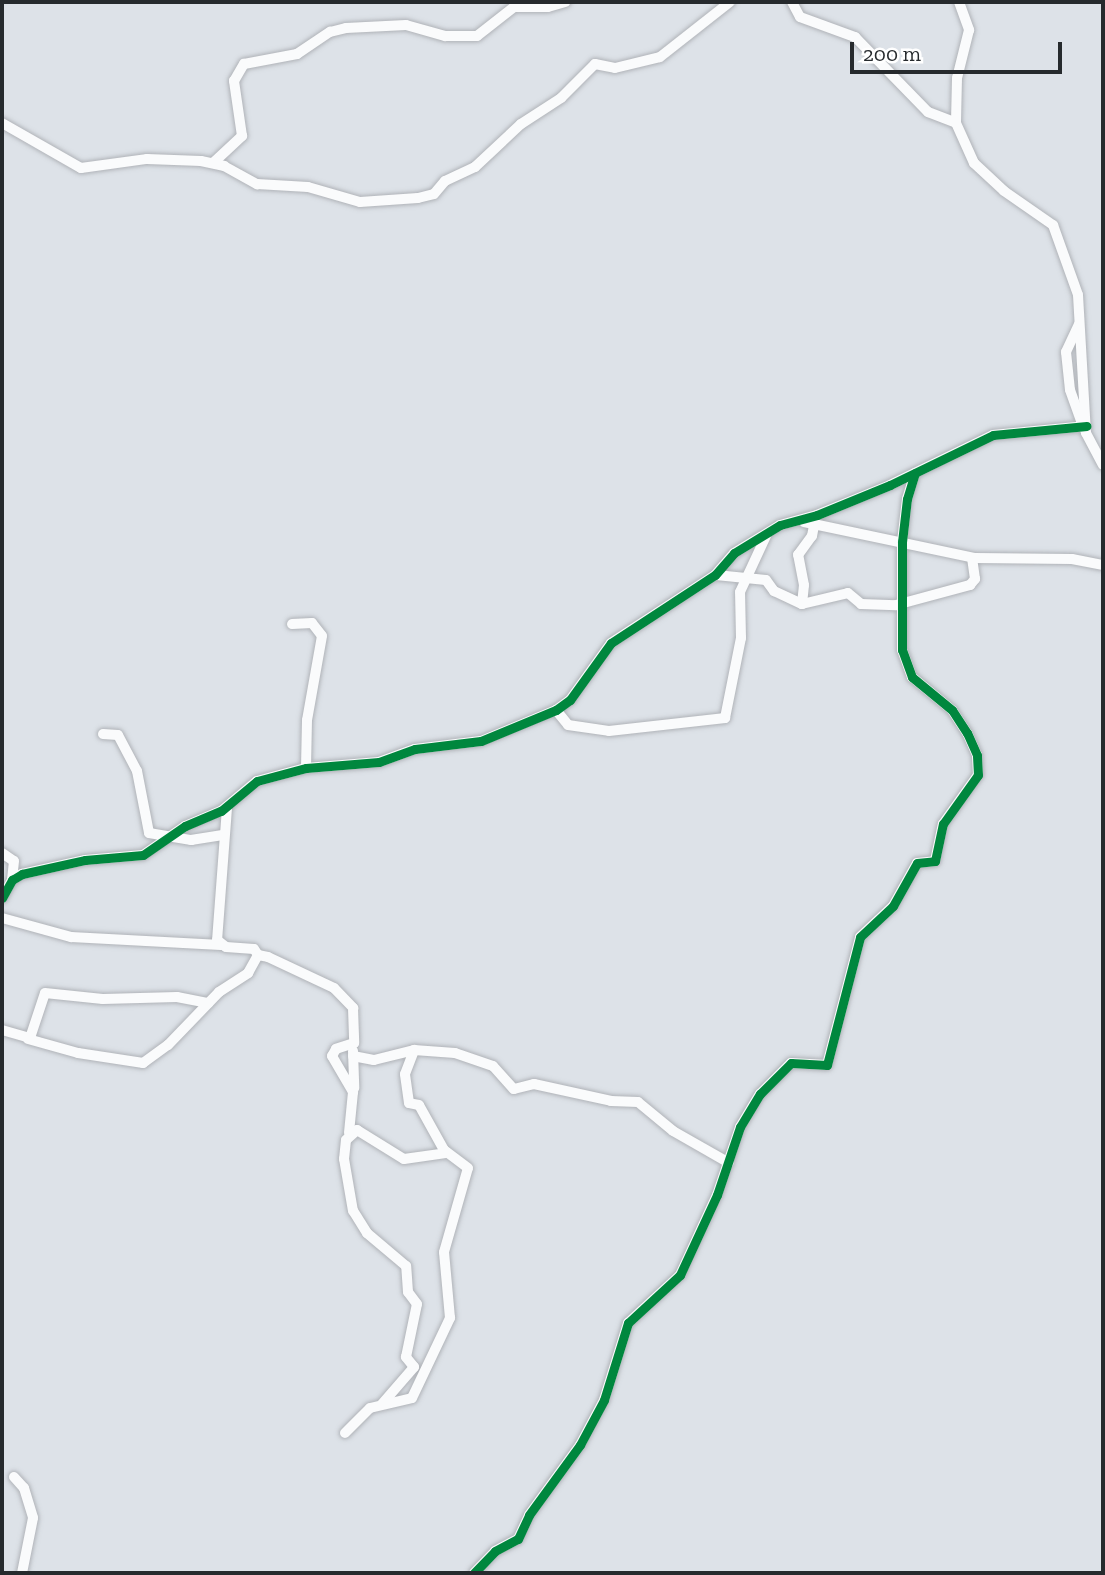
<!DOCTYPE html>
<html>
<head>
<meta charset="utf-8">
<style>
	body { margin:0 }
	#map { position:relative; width:1105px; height:1575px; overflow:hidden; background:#dde2e8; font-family:"Zilla Slab",serif }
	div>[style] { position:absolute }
	.roads { filter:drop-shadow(0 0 2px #b0b3b8) drop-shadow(0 0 2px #b0b3b8) }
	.minor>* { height:10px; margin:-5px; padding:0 5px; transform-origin:5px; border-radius:5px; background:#fafbfc }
	.cycleway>* { height:9px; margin:-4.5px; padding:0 4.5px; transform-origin:4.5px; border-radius:4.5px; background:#00873e }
	span { translate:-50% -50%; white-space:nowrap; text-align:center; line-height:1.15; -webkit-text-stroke:7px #fff; paint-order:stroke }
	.frame { position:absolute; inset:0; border:4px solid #262a2d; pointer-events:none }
	.scale { position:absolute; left:850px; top:42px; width:212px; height:32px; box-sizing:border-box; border:4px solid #262a2d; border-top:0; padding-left:9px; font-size:21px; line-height:24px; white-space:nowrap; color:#262a2d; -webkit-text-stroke:5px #fff; paint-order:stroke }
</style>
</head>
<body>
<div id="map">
	<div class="roads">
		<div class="minor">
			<i style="left:792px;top:2px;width:17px;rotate:62deg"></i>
			<i style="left:800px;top:17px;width:59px;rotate:20deg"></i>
			<i style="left:855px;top:37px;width:105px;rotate:45.8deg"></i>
			<i style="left:928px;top:112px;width:30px;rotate:21deg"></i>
			<i style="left:959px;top:2px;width:30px;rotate:70deg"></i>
			<i style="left:969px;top:30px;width:49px;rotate:104deg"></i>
			<i style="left:957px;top:78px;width:45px;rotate:91.3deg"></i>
			<i style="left:956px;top:123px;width:44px;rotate:65.8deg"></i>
			<i style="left:974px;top:163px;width:41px;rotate:43deg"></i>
			<i style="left:1004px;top:191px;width:60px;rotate:34.8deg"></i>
			<i style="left:1053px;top:225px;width:74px;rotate:70.3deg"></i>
			<i style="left:1078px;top:295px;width:138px;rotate:86.7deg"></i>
			<i style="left:1086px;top:433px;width:36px;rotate:62deg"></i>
			<i style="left:2px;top:123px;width:91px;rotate:29.7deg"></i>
			<i style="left:81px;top:168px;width:67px;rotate:-7.8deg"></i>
			<i style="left:147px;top:159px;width:54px;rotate:2.1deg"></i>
			<i style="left:201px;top:161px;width:24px;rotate:12deg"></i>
			<i style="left:224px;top:166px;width:38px;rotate:29deg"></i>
			<i style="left:257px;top:184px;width:51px;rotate:3.4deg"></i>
			<i style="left:308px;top:187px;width:54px;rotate:16.1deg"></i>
			<i style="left:360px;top:202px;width:58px;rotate:-3.9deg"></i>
			<i style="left:418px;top:198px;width:16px;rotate:-14deg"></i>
			<i style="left:434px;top:194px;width:17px;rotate:-50deg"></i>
			<i style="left:445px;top:181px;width:33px;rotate:-25deg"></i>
			<i style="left:475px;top:167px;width:63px;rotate:-43.1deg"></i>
			<i style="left:521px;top:124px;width:48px;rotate:-33deg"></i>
			<i style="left:561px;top:98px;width:48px;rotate:-45deg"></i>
			<i style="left:595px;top:64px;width:20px;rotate:11deg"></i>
			<i style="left:615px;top:68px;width:46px;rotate:-13.7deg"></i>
			<i style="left:660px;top:57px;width:89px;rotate:-38.2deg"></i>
			<i style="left:213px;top:163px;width:40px;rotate:-43deg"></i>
			<i style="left:242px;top:136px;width:56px;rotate:-98.3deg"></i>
			<i style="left:234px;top:81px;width:20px;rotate:-60deg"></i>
			<i style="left:244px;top:64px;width:54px;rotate:-10.7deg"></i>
			<i style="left:297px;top:54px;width:40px;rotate:-34deg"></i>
			<i style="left:330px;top:32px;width:16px;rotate:-14deg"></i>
			<i style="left:346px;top:28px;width:60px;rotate:-2.9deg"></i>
			<i style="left:406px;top:25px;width:41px;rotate:15.8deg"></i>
			<i style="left:445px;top:36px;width:32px"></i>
			<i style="left:477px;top:36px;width:47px;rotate:-38.1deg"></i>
			<i style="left:514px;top:7px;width:34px"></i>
			<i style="left:548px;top:7px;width:18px;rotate:-16deg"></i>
			<i style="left:1079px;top:324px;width:31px;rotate:115deg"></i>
			<i style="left:1066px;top:352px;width:38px;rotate:84deg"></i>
			<i style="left:1070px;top:390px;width:41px;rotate:70.3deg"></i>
			<i style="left:804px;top:522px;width:175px;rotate:11.9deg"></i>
			<i style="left:975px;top:558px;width:97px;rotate:0.6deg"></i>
			<i style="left:1072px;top:559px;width:32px;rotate:11deg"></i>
			<i style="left:716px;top:575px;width:50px;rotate:5.7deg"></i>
			<i style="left:766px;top:580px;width:14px;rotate:54deg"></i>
			<i style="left:774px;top:591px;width:31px;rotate:25deg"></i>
			<i style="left:802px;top:604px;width:47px;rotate:-13.4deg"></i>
			<i style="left:848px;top:593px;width:17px;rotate:40deg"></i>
			<i style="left:861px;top:604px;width:35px;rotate:2deg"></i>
			<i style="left:896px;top:605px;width:77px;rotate:-15.1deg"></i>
			<i style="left:970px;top:585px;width:8px;rotate:-50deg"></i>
			<i style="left:975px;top:579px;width:21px;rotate:-98deg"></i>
			<i style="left:802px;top:604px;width:19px;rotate:-84deg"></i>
			<i style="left:804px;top:585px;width:31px;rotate:-101deg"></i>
			<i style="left:798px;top:555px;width:24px;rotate:-54deg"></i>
			<i style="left:812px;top:536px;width:16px;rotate:-79deg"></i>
			<i style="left:292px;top:624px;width:20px;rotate:-3deg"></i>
			<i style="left:312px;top:623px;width:16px;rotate:52deg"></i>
			<i style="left:322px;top:636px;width:85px;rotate:100.1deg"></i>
			<i style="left:307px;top:720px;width:48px;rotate:91.2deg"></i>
			<i style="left:556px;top:710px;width:19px;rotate:51deg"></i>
			<i style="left:568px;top:725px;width:41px;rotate:8.3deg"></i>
			<i style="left:609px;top:731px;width:117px;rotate:-6.4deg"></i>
			<i style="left:725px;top:718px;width:82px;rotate:-78.7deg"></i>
			<i style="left:741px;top:638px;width:46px;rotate:-91.2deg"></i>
			<i style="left:740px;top:592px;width:62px;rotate:-65.1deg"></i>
			<i style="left:103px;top:734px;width:15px;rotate:4deg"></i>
			<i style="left:118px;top:735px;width:41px;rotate:62.2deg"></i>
			<i style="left:137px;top:771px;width:63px;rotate:79deg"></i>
			<i style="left:149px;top:833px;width:43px;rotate:9.5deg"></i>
			<i style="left:191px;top:840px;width:32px;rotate:-9deg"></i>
			<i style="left:227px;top:808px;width:132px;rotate:94.3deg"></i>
			<i style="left:217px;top:940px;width:11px;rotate:38deg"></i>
			<i style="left:226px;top:947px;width:28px;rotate:4deg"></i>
			<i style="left:254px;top:949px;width:7px;rotate:56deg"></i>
			<i style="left:2px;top:853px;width:14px;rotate:34deg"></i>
			<i style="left:14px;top:861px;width:19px;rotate:96deg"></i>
			<i style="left:2px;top:898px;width:21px;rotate:-61deg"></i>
			<i style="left:12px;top:880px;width:12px;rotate:-31deg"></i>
			<i style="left:22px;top:874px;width:65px;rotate:-12.5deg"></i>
			<i style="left:85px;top:860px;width:58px;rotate:-4.9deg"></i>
			<i style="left:143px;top:855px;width:51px;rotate:-34.6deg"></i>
			<i style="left:185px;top:826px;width:39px;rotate:-23deg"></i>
			<i style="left:221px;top:811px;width:47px;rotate:-39.8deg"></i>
			<i style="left:257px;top:781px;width:51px;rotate:-14.9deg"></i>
			<i style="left:306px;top:768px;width:73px;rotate:-4.7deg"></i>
			<i style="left:379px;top:762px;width:38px;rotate:-20deg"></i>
			<i style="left:415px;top:749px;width:66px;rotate:-6.9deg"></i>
			<i style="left:481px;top:741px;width:81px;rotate:-22.5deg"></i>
			<i style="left:556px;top:710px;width:17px;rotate:-36deg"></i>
			<i style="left:570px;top:700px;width:70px;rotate:-54.3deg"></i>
			<i style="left:611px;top:643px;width:124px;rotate:-33.2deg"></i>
			<i style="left:715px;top:575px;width:29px;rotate:-49deg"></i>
			<i style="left:734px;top:553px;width:54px;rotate:-31.3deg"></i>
			<i style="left:780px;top:525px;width:38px;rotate:-15deg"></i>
			<i style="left:817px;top:515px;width:79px;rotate:-22.3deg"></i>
			<i style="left:890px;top:485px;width:114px;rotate:-25.9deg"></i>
			<i style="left:993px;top:435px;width:94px;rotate:-5.5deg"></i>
			<i style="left:2px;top:918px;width:72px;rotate:15.4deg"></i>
			<i style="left:71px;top:937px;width:150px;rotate:3.1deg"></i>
			<i style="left:2px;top:1030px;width:29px;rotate:16deg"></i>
			<i style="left:30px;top:1038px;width:47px;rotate:-71.6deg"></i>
			<i style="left:45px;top:993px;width:58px;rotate:5.9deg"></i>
			<i style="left:103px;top:999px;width:74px;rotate:-1.5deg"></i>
			<i style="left:177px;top:997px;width:32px;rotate:11deg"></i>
			<i style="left:28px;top:1039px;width:52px;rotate:15.6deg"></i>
			<i style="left:78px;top:1053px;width:66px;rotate:8.7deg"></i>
			<i style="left:143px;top:1063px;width:31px;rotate:-36deg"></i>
			<i style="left:168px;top:1045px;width:74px;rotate:-46.1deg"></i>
			<i style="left:219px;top:992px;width:35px;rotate:-33deg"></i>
			<i style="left:248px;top:973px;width:21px;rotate:-61deg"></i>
			<i style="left:258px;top:955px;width:10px;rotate:11deg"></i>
			<i style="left:268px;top:957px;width:73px;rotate:25.2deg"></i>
			<i style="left:334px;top:988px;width:28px;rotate:46deg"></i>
			<i style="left:353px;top:1008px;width:35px;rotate:88deg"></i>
			<i style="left:354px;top:1043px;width:19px;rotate:162deg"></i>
			<i style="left:336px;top:1049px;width:8px;rotate:120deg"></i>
			<i style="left:332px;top:1056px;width:42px;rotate:59.7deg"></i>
			<i style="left:353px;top:1092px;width:41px;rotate:95.6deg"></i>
			<i style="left:353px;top:1051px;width:37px;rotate:88deg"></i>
			<i style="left:353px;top:1056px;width:21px;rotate:11deg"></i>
			<i style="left:374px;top:1060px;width:41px;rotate:-14deg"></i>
			<i style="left:414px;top:1050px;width:41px;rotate:4.2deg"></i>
			<i style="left:455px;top:1053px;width:40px;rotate:18.9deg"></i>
			<i style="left:493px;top:1066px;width:31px;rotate:48deg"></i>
			<i style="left:514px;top:1089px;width:21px;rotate:-14deg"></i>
			<i style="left:534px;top:1084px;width:79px;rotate:12.4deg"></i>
			<i style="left:611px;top:1101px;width:27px;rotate:2deg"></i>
			<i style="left:638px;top:1102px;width:45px;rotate:39.6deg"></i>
			<i style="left:673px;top:1131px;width:64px;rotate:29.7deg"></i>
			<i style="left:382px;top:1404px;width:49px;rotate:-49.1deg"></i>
			<i style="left:414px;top:1367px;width:13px;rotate:-129deg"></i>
			<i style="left:406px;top:1357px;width:54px;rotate:-78.3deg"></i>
			<i style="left:417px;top:1304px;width:15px;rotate:-127deg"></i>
			<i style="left:408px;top:1292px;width:26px;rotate:-94deg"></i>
			<i style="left:406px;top:1266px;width:51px;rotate:-139.8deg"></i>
			<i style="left:367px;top:1233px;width:26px;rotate:-122deg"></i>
			<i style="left:353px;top:1211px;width:53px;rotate:-99.8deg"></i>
			<i style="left:344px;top:1159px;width:19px;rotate:-84deg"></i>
			<i style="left:346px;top:1140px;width:15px;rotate:-42deg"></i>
			<i style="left:357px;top:1130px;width:55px;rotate:31.7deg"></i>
			<i style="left:404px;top:1159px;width:42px;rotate:-8.1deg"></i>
			<i style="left:345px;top:1433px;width:35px;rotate:-45deg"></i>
			<i style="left:370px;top:1408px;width:43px;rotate:-13.4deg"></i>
			<i style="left:412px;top:1398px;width:89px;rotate:-64.6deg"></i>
			<i style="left:450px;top:1318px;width:66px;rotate:-95.2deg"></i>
			<i style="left:444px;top:1252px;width:87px;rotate:-74.1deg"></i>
			<i style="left:468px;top:1168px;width:30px;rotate:-143deg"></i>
			<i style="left:444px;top:1150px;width:51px;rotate:-119.1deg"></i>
			<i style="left:419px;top:1105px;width:10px;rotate:-169deg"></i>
			<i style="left:409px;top:1103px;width:29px;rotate:-98deg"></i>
			<i style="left:405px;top:1074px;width:26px;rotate:-69deg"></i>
			<i style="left:14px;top:1477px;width:15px;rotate:48deg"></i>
			<i style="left:24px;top:1488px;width:31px;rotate:73deg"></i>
			<i style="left:33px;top:1518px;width:56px;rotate:101.3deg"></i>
			<i style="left:474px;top:1573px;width:30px;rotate:-46deg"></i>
			<i style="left:495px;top:1551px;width:26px;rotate:-28deg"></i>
			<i style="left:518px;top:1539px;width:26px;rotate:-65deg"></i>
			<i style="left:529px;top:1515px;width:87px;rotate:-53.9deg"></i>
			<i style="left:580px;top:1445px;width:51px;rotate:-61.9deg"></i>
			<i style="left:604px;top:1400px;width:81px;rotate:-72.7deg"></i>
			<i style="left:628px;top:1323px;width:71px;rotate:-42.7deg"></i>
			<i style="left:680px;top:1275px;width:88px;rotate:-65.2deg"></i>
			<i style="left:717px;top:1195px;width:72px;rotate:-71.3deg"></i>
			<i style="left:740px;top:1127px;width:39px;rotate:-59deg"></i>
			<i style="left:760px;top:1094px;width:44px;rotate:-45deg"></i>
			<i style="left:791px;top:1063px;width:36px;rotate:3deg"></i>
			<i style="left:827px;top:1065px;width:132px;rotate:-75.5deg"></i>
			<i style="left:860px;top:937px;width:45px;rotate:-43.2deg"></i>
			<i style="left:893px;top:906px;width:49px;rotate:-60.8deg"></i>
			<i style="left:917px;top:863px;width:18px;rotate:-6deg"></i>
			<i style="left:935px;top:861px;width:38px;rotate:-78deg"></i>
			<i style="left:943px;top:824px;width:60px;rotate:-54.5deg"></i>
			<i style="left:978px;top:775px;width:20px;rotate:-93deg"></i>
			<i style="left:977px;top:755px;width:24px;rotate:-114deg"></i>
			<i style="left:967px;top:733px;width:27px;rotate:-123deg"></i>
			<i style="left:952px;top:710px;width:52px;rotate:-140.5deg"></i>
			<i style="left:912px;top:677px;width:29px;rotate:-110deg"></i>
			<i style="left:902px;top:650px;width:108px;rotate:-90deg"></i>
			<i style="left:902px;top:542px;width:43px;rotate:-83.4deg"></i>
			<i style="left:907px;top:499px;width:27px;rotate:-73deg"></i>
		</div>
	</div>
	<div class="cycleway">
		<i style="left:2px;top:898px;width:21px;rotate:-61deg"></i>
		<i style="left:12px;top:880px;width:12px;rotate:-31deg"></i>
		<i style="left:22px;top:874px;width:65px;rotate:-12.5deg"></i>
		<i style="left:85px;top:860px;width:58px;rotate:-4.9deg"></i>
		<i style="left:143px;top:855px;width:51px;rotate:-34.6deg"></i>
		<i style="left:185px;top:826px;width:39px;rotate:-23deg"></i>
		<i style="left:221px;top:811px;width:47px;rotate:-39.8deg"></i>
		<i style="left:257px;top:781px;width:51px;rotate:-14.9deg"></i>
		<i style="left:306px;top:768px;width:73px;rotate:-4.7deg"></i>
		<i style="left:379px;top:762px;width:38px;rotate:-20deg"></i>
		<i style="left:415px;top:749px;width:66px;rotate:-6.9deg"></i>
		<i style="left:481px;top:741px;width:81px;rotate:-22.5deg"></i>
		<i style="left:556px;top:710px;width:17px;rotate:-36deg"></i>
		<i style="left:570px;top:700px;width:70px;rotate:-54.3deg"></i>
		<i style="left:611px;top:643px;width:124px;rotate:-33.2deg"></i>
		<i style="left:715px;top:575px;width:29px;rotate:-49deg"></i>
		<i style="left:734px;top:553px;width:54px;rotate:-31.3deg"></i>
		<i style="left:780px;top:525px;width:38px;rotate:-15deg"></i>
		<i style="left:817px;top:515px;width:79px;rotate:-22.3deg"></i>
		<i style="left:890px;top:485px;width:114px;rotate:-25.9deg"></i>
		<i style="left:993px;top:435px;width:94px;rotate:-5.5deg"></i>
		<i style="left:474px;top:1573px;width:30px;rotate:-46deg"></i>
		<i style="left:495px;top:1551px;width:26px;rotate:-28deg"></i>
		<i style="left:518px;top:1539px;width:26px;rotate:-65deg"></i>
		<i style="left:529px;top:1515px;width:87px;rotate:-53.9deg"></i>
		<i style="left:580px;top:1445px;width:51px;rotate:-61.9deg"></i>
		<i style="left:604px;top:1400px;width:81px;rotate:-72.7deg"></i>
		<i style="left:628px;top:1323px;width:71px;rotate:-42.7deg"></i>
		<i style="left:680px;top:1275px;width:88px;rotate:-65.2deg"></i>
		<i style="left:717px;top:1195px;width:72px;rotate:-71.3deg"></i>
		<i style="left:740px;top:1127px;width:39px;rotate:-59deg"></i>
		<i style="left:760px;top:1094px;width:44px;rotate:-45deg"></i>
		<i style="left:791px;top:1063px;width:36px;rotate:3deg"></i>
		<i style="left:827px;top:1065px;width:132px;rotate:-75.5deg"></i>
		<i style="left:860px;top:937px;width:45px;rotate:-43.2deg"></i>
		<i style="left:893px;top:906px;width:49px;rotate:-60.8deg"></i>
		<i style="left:917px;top:863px;width:18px;rotate:-6deg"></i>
		<i style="left:935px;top:861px;width:38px;rotate:-78deg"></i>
		<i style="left:943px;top:824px;width:60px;rotate:-54.5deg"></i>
		<i style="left:978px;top:775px;width:20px;rotate:-93deg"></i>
		<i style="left:977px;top:755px;width:24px;rotate:-114deg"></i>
		<i style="left:967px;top:733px;width:27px;rotate:-123deg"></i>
		<i style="left:952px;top:710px;width:52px;rotate:-140.5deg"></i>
		<i style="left:912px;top:677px;width:29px;rotate:-110deg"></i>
		<i style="left:902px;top:650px;width:108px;rotate:-90deg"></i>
		<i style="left:902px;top:542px;width:43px;rotate:-83.4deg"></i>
		<i style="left:907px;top:499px;width:27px;rotate:-73deg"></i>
	</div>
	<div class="frame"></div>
	<div class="scale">200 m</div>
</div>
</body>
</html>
